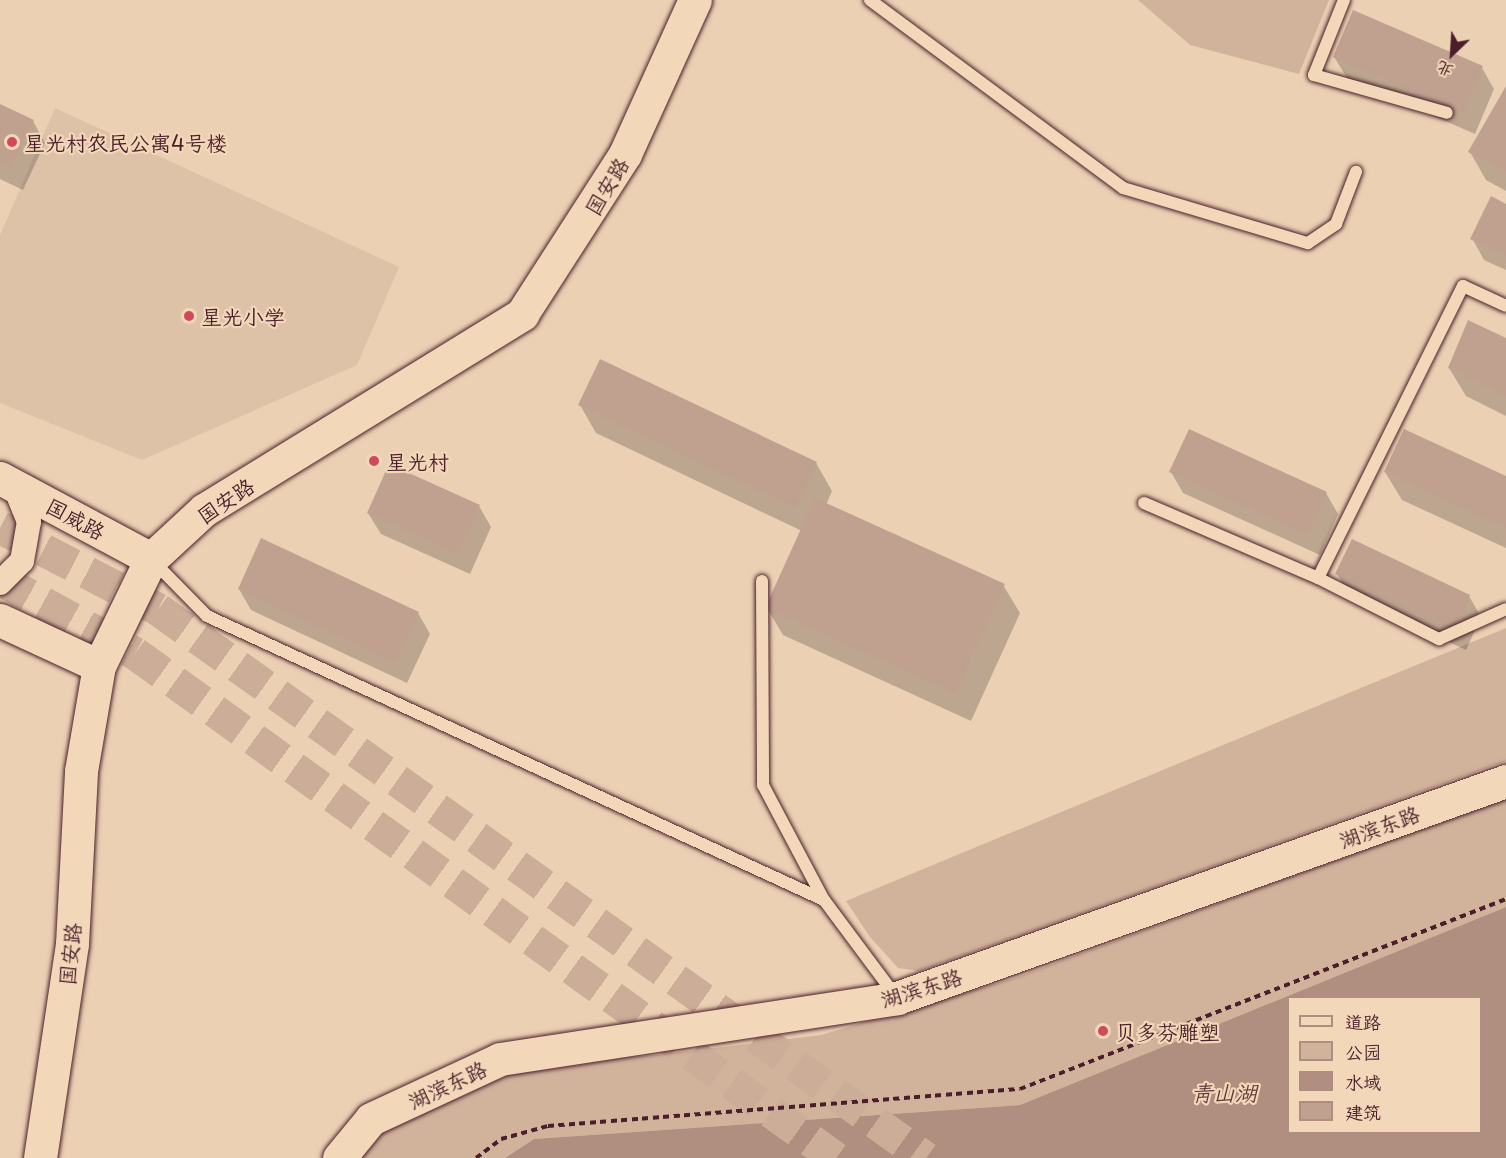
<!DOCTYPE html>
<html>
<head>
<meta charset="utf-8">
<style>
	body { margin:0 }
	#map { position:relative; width:1506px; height:1158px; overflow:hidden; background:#ebd0b3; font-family:"Playpen Sans","LXGW WenKai TC",sans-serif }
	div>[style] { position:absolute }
	.built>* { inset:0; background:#dec2a8 }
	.green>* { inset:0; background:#d1b39c }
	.water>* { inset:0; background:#b08e80 }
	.shadow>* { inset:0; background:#0003 }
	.building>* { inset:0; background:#c0a190 }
	.primary-tunnel>* { height:33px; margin-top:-16.5px; transform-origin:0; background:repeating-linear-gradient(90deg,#cbad98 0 33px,transparent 0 49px) }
	.path>* { height:4px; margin-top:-2px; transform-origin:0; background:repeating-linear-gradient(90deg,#4a1f2b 0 6px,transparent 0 10.5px) }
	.roads { filter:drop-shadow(0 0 2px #4a1f2b) drop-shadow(0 0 2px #4a1f2b) }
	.lane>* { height:12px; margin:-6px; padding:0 6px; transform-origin:6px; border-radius:6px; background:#f2d7b9 }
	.street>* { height:24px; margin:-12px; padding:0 12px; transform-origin:12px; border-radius:12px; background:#f2d7b9 }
	.secondary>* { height:33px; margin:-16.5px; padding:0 16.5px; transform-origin:16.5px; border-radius:16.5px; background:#f2d7b9 }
	.dots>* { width:16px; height:16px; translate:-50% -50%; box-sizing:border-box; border:3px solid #f2d7b9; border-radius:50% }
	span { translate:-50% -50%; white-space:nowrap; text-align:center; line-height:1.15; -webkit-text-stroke:4.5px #f2d7b9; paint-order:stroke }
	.poi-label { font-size:21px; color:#4a1f2b }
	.left { translate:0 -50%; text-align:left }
	.street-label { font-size:21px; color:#4a1f2b }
	.water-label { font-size:22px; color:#643b40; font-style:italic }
	.legend { position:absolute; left:1287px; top:996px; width:195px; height:138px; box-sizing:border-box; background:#f2d7b9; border:2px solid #af8d80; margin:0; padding:8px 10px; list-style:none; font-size:18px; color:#4a1f2b }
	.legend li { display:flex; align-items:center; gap:12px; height:30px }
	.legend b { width:30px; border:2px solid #af8d80 }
	.north { position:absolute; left:1422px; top:24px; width:60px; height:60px; -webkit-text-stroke:4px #f2d7b9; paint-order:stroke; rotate:205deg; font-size:16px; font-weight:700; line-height:24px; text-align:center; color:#4a1f2b }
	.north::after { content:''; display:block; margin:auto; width:21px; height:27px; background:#4a1f2b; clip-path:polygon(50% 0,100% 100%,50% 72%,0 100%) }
</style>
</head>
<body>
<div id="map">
	<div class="built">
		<i style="clip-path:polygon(55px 108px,399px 267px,357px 365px,142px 460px,0 403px,0 235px)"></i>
	</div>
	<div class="green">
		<i style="clip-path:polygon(1138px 0,1329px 0,1299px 74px,1190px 45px)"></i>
		<i style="clip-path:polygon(1506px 628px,1506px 761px,919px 971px,898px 968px,870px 937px,846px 901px)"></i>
		<i style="clip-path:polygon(1506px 798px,1506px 907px,1020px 1105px,534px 1139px,505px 1158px,357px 1158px,397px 1119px,521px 1066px,656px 1055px,821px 1035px,1012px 979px)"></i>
	</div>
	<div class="water">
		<i style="clip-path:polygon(evenodd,1506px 907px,1506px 1158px,505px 1158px,534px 1139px,1020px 1105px,1506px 907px,1288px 998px,1480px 998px,1480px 1132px,1288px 1132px,1288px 998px)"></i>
	</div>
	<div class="shadow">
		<i style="clip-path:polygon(1334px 57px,1482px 68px,1494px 89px,1475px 134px,1347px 78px)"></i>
		<i style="clip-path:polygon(1506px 89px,1506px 191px,1486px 180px,1470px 152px)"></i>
		<i style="clip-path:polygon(0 106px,33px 121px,45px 143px,23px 190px,0 179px)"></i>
		<i style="clip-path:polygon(1506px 205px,1506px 270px,1484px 260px,1472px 238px)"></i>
		<i style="clip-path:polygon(1506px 340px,1506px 416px,1466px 396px,1449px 368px)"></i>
		<i style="clip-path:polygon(580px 405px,816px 463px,832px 491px,826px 505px,1003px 585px,1020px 613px,971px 721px,783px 635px,767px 608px,802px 531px,596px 433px)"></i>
		<i style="clip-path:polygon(1171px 472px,1326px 493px,1338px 514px,1320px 555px,1183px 493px)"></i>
		<i style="clip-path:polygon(1385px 472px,1506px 477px,1506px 548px,1402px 500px)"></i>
		<i style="clip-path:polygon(479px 506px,491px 527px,470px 574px,381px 534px,368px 513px)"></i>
		<i style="clip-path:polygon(1337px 574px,1469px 596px,1481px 617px,1466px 650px,1349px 595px)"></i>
		<i style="clip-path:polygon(239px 589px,418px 613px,430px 634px,407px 683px,251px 610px)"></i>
	</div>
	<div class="building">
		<i style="clip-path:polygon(1353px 10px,1483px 66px,1463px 113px,1333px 57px)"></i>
		<i style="clip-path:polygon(1506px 86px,1506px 172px,1468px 152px)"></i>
		<i style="clip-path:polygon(0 104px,34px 120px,10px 169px,0 164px)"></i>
		<i style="clip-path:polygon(1491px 196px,1506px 204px,1506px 256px,1470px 239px)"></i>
		<i style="clip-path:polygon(1468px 320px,1506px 338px,1506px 396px,1448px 368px)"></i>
		<i style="clip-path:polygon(600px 359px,817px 462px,795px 508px,578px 405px)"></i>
		<i style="clip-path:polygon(1189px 429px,1327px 492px,1307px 535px,1169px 472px)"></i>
		<i style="clip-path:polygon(1404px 429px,1506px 476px,1506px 528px,1384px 472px)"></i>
		<i style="clip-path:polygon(389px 464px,480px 505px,458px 554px,367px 513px)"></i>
		<i style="clip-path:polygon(815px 498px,1005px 584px,955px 693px,765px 608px)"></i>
		<i style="clip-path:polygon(261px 538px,419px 612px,395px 663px,238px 589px)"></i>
		<i style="clip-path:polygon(1352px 539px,1470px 595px,1454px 630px,1335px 574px)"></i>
	</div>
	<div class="primary-tunnel">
		<i style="left:0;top:527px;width:178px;rotate:27.4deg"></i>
		<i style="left:158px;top:609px;width:944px;rotate:35.56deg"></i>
		<i style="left:0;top:579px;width:154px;rotate:28.7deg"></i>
		<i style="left:135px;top:653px;width:864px;rotate:35.77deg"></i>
	</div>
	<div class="path">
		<i style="left:476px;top:1158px;width:31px;rotate:-37deg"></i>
		<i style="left:501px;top:1139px;width:49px;rotate:-15.5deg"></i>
		<i style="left:548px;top:1126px;width:473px;rotate:-4.5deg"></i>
		<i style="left:1020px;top:1089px;width:522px;rotate:-21.35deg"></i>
	</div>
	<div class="roads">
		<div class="lane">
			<i style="left:870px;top:0;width:315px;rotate:36.6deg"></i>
			<i style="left:1123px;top:188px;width:193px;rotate:16.6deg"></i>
			<i style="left:1308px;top:243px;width:34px;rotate:-34deg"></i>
			<i style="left:1336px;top:224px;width:56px;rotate:-69deg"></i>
			<i style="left:1344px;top:0;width:81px;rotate:111.8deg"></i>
			<i style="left:1314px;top:75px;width:138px;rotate:15.9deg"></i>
			<i style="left:1144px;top:503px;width:189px;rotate:23.3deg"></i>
			<i style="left:1318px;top:578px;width:326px;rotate:-63.6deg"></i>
			<i style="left:1463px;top:286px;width:47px;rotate:24.9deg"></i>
			<i style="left:153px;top:561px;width:77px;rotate:45.5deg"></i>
			<i style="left:207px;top:616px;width:679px;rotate:24.72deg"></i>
			<i style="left:824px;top:900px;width:117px;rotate:53.3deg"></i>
			<i style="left:1318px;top:578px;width:136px;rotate:26.8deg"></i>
			<i style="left:1439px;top:639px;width:73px;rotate:-24.1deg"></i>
			<i style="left:762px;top:581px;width:204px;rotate:89.7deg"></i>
			<i style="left:763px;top:785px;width:130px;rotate:62.1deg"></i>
		</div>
		<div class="street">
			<i style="left:0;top:583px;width:31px;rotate:-45deg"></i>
			<i style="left:22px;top:561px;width:40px;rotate:-80deg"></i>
			<i style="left:29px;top:522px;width:40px;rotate:-112deg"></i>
		</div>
		<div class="secondary">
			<i style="left:0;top:478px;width:171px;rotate:28.2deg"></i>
			<i style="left:0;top:620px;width:109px;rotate:24.9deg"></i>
			<i style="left:40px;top:1158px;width:216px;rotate:-81.5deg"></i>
			<i style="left:72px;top:944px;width:173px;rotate:-87deg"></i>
			<i style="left:81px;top:771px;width:107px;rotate:-80.3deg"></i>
			<i style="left:99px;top:666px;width:119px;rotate:-64.1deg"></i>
			<i style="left:151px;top:559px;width:72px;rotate:-42.8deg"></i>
			<i style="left:204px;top:510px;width:374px;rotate:-31.6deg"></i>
			<i style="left:522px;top:314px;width:190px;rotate:-57.2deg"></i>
			<i style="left:625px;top:154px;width:169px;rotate:-65.6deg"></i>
			<i style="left:339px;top:1158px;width:50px;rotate:-50.6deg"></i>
			<i style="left:371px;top:1119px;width:142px;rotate:-24.9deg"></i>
			<i style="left:500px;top:1059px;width:402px;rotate:-8.7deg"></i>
			<i style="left:897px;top:998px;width:647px;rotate:-19.61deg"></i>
		</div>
	</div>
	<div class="dots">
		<i style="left:12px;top:142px;background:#d1495b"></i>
		<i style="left:189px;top:316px;background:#d1495b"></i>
		<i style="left:374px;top:461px;background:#d1495b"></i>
		<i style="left:1103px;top:1031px;background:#d1495b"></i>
	</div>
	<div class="poi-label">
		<span class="left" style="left:24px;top:142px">星光村农民公寓4号楼</span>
		<span class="left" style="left:201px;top:316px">星光小学</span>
		<span class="left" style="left:386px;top:461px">星光村</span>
		<span class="left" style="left:1115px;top:1031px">贝多芬雕塑</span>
	</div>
	<div class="street-label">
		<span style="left:606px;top:186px;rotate:-59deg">国安路</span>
		<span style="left:225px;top:500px;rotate:-34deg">国安路</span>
		<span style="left:76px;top:518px;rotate:28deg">国威路</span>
		<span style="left:1379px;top:826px;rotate:-20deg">湖滨东路</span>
		<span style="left:69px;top:954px;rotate:-84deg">国安路</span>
		<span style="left:921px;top:987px;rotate:-17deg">湖滨东路</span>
		<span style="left:447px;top:1084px;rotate:-25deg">湖滨东路</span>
	</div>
	<div class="water-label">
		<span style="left:1224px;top:1092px">青山湖</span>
	</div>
	<ul class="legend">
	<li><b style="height:8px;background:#f2d7b9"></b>道路</li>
	<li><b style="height:16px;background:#d1b39c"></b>公园</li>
	<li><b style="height:16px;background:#b08e80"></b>水域</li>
	<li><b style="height:16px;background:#c0a190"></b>建筑</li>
	</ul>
	<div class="north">北</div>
</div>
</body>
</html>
